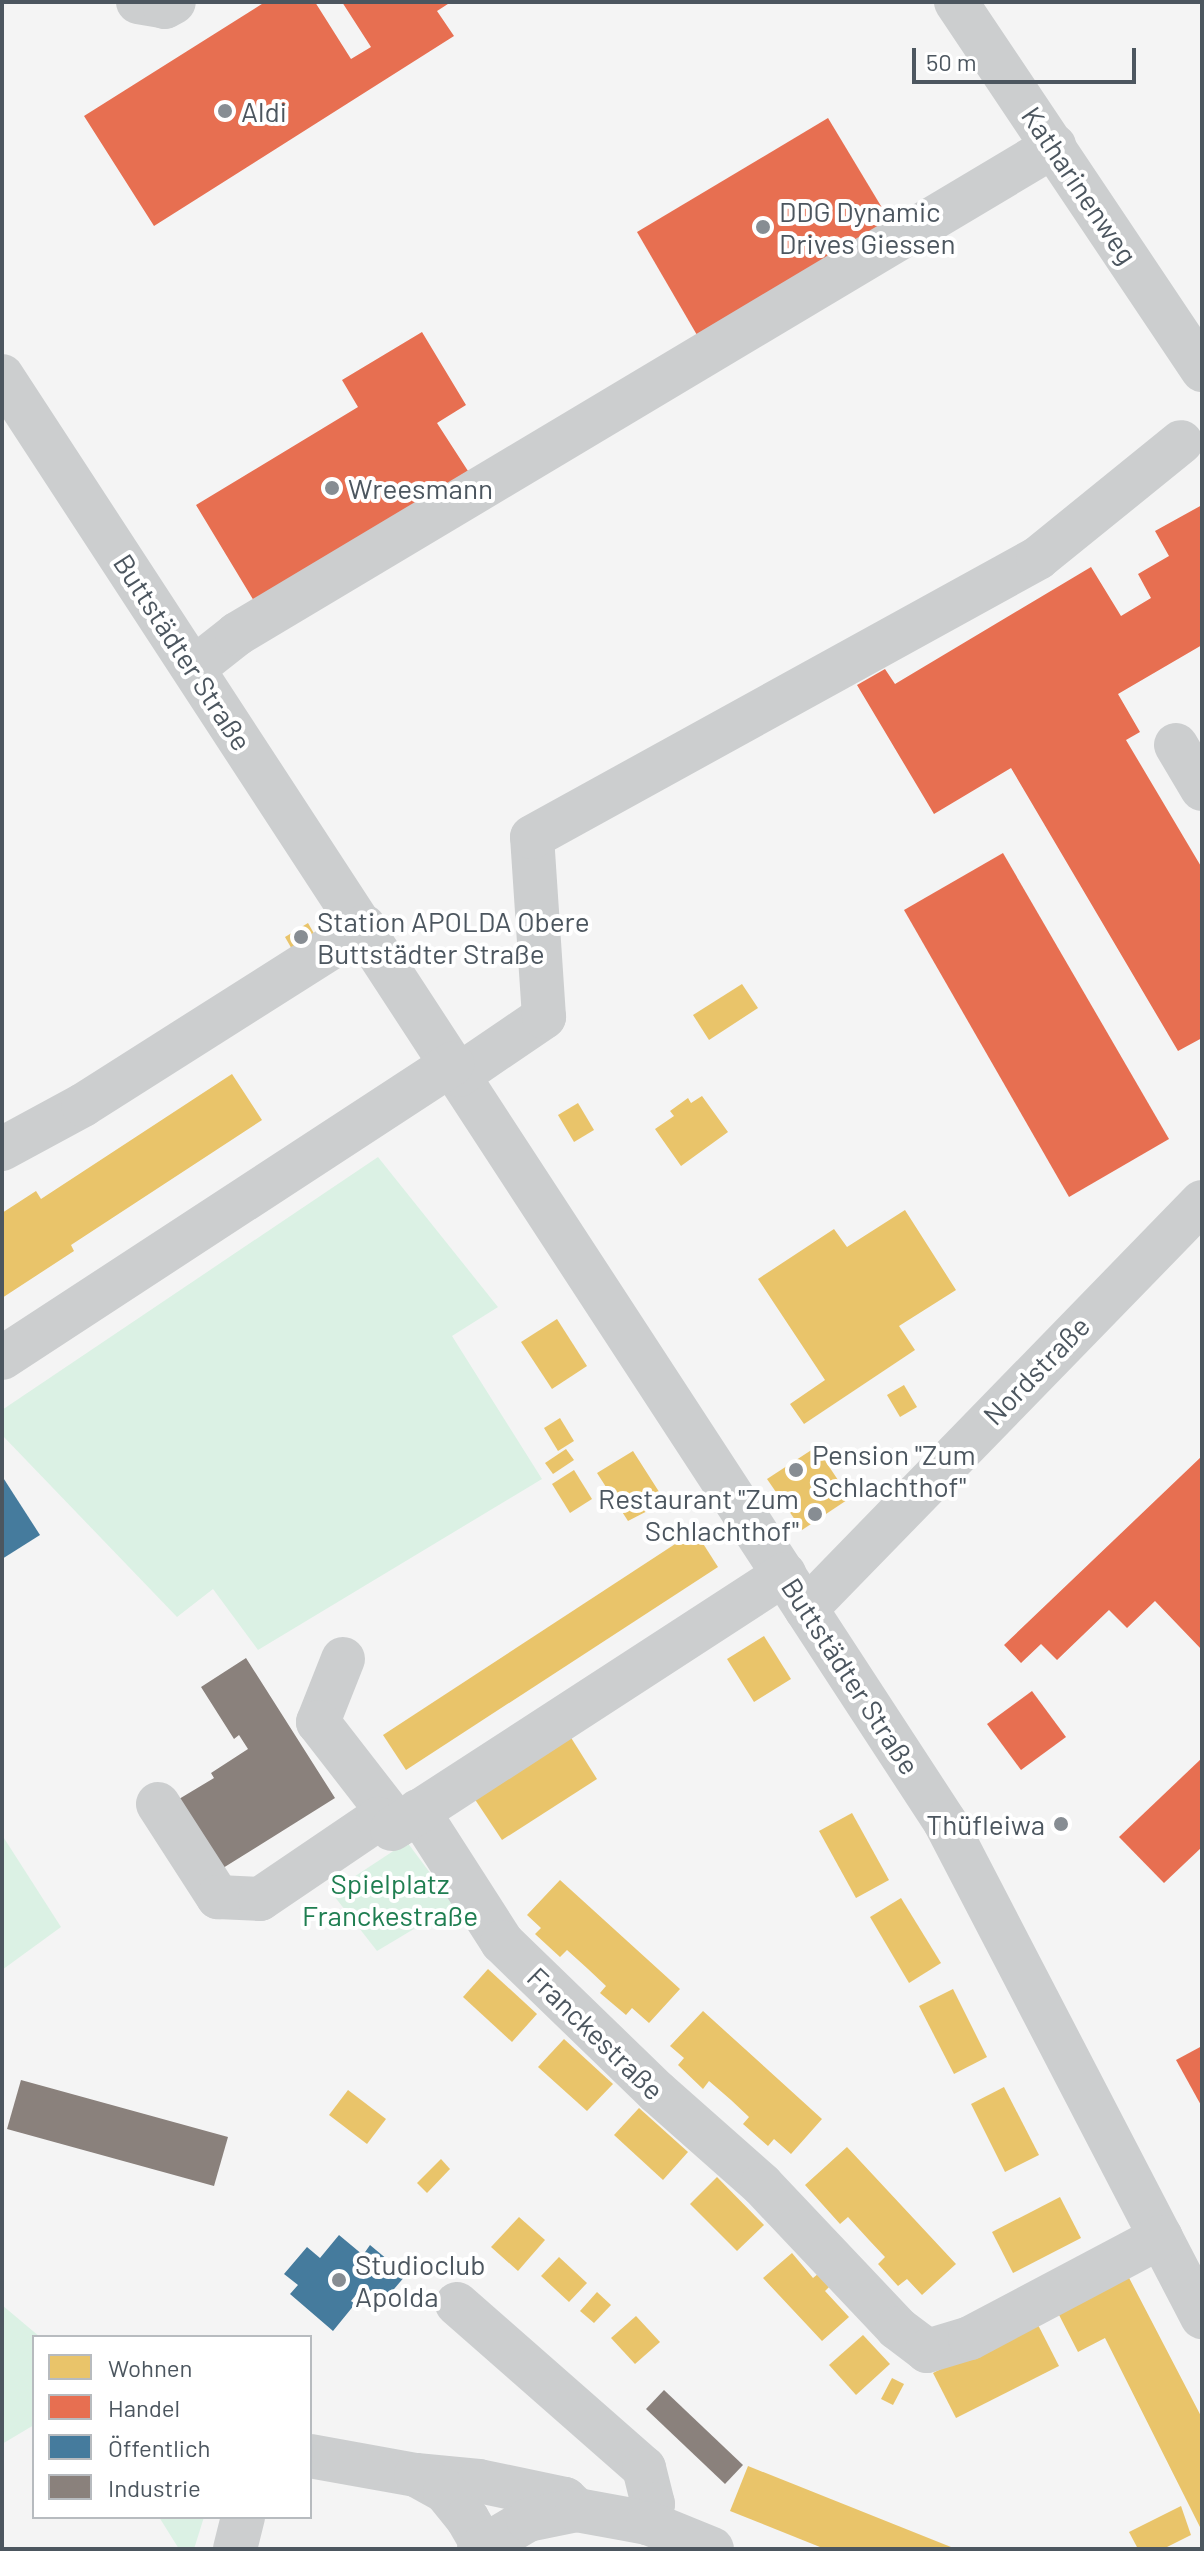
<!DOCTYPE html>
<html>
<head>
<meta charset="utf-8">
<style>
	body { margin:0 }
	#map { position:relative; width:1204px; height:2551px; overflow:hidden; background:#f4f4f4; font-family:Barlow,sans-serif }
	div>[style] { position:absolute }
	.green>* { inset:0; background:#dbf1e4 }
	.homes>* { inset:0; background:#e9c46a }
	.shops>* { inset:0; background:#e76f51 }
	.public>* { inset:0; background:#457b9d }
	.industry>* { inset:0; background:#8a817c }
	.minor>* { height:44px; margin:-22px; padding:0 22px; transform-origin:22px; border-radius:22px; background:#cccecf }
	.dots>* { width:22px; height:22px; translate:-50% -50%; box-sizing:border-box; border:4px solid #fff; border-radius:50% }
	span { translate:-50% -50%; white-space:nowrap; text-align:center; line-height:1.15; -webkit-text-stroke:8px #fff; paint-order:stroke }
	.poi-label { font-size:28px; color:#4c565f }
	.left { translate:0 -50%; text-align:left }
	.right { translate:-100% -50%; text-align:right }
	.street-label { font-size:28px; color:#4c565f }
	.park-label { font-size:28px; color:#1f7e51 }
	.frame { position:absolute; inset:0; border:4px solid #4c565f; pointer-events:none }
	.legend { position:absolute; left:32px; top:2335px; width:280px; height:184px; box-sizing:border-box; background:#fff; border:2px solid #b7bbbf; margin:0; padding:10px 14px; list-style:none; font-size:24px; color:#4c565f }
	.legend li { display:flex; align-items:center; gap:16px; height:40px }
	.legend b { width:40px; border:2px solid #b7bbbf }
	.scale { position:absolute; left:912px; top:48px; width:224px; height:36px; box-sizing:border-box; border:4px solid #4c565f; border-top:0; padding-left:10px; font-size:24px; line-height:28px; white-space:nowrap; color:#4c565f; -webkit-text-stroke:6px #fff; paint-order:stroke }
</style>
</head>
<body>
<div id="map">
	<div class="green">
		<i style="clip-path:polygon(378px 1157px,498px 1307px,452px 1336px,542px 1479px,258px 1650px,213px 1589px,177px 1617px,2px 1435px,2px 1410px)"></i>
		<i style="clip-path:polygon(2px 1835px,61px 1927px,2px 1970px)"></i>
		<i style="clip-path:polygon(407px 1842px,454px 1905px,377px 1951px,331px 1892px)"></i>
		<i style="clip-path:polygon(2px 2305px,40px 2337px,34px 2337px,34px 2425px,2px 2444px)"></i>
		<i style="clip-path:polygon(159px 2517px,204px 2517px,194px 2549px,179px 2549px)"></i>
	</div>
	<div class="homes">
		<i style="clip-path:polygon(308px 923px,316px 937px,293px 951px,285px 937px)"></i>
		<i style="clip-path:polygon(742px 984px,758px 1008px,709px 1040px,693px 1015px)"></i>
		<i style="clip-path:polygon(232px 1074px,262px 1120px,71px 1245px,74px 1251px,2px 1298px,2px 1213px,36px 1191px,41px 1199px)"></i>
		<i style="clip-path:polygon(702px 1096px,728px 1132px,681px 1166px,655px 1129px,674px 1116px,670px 1111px,688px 1098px,691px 1103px)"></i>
		<i style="clip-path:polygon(578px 1103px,594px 1130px,574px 1142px,558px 1115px)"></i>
		<i style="clip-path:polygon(905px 1210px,956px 1290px,899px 1326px,915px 1350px,804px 1424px,790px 1404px,825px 1380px,758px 1279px,834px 1229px,847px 1247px)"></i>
		<i style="clip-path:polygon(557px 1319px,587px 1366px,552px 1389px,521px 1342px)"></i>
		<i style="clip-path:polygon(904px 1385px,917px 1407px,900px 1417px,887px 1395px)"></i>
		<i style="clip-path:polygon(560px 1418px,574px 1441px,558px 1451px,544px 1428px)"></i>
		<i style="clip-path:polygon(816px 1447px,850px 1498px,802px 1530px,767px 1479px)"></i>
		<i style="clip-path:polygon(566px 1449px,574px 1460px,553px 1474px,545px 1463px)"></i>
		<i style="clip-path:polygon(633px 1451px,663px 1498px,655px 1503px,657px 1506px,628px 1521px,597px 1473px)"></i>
		<i style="clip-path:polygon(574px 1470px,592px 1499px,570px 1513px,552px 1484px)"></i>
		<i style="clip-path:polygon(695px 1531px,718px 1567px,406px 1770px,383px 1735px)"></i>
		<i style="clip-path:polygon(764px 1636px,791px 1679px,754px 1702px,727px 1659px)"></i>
		<i style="clip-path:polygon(570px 1736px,597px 1779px,502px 1840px,474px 1798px)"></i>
		<i style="clip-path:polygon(852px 1813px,889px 1880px,856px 1898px,819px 1831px)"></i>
		<i style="clip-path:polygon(560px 1880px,680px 1989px,649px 2023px,632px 2008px,626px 2015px,600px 1993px,606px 1986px,588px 1969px,567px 1950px,560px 1957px,535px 1934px,541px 1928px,527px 1915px)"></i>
		<i style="clip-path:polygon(901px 1898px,941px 1963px,909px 1983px,870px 1917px)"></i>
		<i style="clip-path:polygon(488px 1969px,537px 2014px,512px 2042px,463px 1997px)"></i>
		<i style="clip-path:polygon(953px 1989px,987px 2057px,954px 2074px,919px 2006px)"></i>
		<i style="clip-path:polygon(703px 2011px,822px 2119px,791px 2154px,774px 2139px,768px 2146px,743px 2124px,749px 2117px,731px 2100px,709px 2081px,703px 2089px,678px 2065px,684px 2058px,670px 2046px)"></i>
		<i style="clip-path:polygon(564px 2039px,613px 2084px,587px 2111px,538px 2067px)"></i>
		<i style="clip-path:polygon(1004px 2087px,1039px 2155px,1005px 2172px,971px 2104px)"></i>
		<i style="clip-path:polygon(348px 2090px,386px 2119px,367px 2144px,329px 2115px)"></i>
		<i style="clip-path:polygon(639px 2108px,688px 2152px,663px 2180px,614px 2135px)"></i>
		<i style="clip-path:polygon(847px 2147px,956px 2264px,922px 2295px,907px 2279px,898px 2286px,878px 2264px,885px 2257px,869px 2240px,848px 2217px,840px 2224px,805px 2185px)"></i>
		<i style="clip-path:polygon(441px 2159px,450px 2169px,427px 2193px,417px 2183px)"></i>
		<i style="clip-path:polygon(717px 2177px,764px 2225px,737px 2251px,690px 2204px)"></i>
		<i style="clip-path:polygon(1060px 2197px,1081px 2238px,1013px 2273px,992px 2232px)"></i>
		<i style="clip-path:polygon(519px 2217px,545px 2240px,518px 2271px,491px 2247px)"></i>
		<i style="clip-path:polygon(792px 2253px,813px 2278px,824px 2269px,835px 2281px,825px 2291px,849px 2317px,822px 2341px,763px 2278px)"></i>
		<i style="clip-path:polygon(559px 2257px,587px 2283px,569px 2302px,541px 2276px)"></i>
		<i style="clip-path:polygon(1126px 2272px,1202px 2418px,1202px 2531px,1105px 2338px,1078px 2352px,1058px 2313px)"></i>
		<i style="clip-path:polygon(597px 2292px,611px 2305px,594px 2323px,580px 2311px)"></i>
		<i style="clip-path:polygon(636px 2316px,660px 2342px,635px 2364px,611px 2338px)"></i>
		<i style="clip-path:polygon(1036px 2321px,1059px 2366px,956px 2418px,933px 2373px)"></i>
		<i style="clip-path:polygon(863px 2335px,890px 2364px,856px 2395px,829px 2365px)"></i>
		<i style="clip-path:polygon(892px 2378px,904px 2384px,893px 2405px,881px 2399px)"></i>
		<i style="clip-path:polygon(748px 2466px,956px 2549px,825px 2549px,730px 2511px)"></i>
		<i style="clip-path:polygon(1181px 2506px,1191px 2535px,1163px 2549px,1138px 2549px,1129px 2532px)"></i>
	</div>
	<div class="shops">
		<i style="clip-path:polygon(265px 2px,315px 2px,351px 59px,371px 47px,342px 2px,451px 2px,437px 11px,454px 36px,154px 226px,84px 116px)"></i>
		<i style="clip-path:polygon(828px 118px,890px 221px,697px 335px,637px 232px)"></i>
		<i style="clip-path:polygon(422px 332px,466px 405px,437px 423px,468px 471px,254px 601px,196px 505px,358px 407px,342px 380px)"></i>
		<i style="clip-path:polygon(1202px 505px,1202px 645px,1118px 694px,1140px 732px,1126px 740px,1202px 868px,1202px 1038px,1178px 1051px,1011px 768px,934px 814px,857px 685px,885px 669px,895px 684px,1091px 567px,1121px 616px,1151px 598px,1138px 574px,1169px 556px,1155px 531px)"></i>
		<i style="clip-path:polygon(1003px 853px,1169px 1139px,1069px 1197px,904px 910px)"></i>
		<i style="clip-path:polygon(1202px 1456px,1202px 1650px,1155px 1601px,1127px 1628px,1109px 1610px,1057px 1660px,1041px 1644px,1021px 1663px,1004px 1645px)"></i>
		<i style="clip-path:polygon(1032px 1691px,1066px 1737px,1021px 1770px,987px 1724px)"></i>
		<i style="clip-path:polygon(1202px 1758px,1202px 1847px,1164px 1883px,1119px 1837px)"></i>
		<i style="clip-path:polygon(1202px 2046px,1202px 2107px,1176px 2060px)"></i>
	</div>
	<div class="public">
		<i style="clip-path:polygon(2px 1476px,40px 1535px,2px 1559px)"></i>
		<i style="clip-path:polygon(339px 2235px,363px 2255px,370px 2245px,406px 2275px,383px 2302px,364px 2285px,351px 2301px,355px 2304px,333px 2331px,290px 2294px,298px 2285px,284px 2274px,307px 2247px,320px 2258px)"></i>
	</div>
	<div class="industry">
		<i style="clip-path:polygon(246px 1658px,335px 1798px,223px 1868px,179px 1799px,214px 1778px,211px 1773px,248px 1749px,239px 1735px,234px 1739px,201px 1687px)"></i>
		<i style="clip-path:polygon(21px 2080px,228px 2137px,214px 2186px,7px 2129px)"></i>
		<i style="clip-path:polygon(664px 2390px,743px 2465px,725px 2484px,646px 2409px)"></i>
	</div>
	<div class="minor">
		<i style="left:138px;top:2px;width:27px;rotate:10deg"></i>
		<i style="left:165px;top:7px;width:10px;rotate:-29deg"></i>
		<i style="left:956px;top:2px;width:443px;rotate:56.2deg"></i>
		<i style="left:2px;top:376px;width:1726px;rotate:56.89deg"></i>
		<i style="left:945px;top:1822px;width:558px;rotate:62.56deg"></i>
		<i style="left:194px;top:668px;width:55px;rotate:-38.3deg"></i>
		<i style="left:237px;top:634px;width:952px;rotate:-30.85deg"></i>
		<i style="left:1176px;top:745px;width:51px;rotate:59.4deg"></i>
		<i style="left:459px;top:1075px;width:103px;rotate:-34.3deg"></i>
		<i style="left:544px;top:1017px;width:180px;rotate:-93.8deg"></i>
		<i style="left:532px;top:837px;width:578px;rotate:-28.87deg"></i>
		<i style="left:1038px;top:558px;width:184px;rotate:-39deg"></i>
		<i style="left:2px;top:1149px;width:92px;rotate:-28.5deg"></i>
		<i style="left:83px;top:1105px;width:333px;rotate:-32.4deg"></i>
		<i style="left:2px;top:1358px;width:538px;rotate:-33.16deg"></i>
		<i style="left:806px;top:1609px;width:568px;rotate:-45.78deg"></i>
		<i style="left:343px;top:1659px;width:68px;rotate:111.6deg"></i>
		<i style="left:318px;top:1722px;width:130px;rotate:52.2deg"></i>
		<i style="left:158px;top:1804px;width:111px;rotate:57.2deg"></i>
		<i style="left:218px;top:1897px;width:42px;rotate:2.7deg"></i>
		<i style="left:260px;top:1899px;width:143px;rotate:-34.1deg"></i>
		<i style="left:378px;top:1819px;width:21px;rotate:17deg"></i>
		<i style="left:418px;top:1811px;width:156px;rotate:57.3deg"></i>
		<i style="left:502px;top:1942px;width:216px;rotate:44.1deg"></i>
		<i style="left:657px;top:2092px;width:140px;rotate:41.5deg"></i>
		<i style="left:762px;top:2185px;width:197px;rotate:46.6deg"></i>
		<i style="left:897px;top:2328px;width:38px;rotate:37deg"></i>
		<i style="left:927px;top:2351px;width:45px;rotate:-16.8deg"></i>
		<i style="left:970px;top:2338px;width:216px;rotate:-27.9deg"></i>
		<i style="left:392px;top:1829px;width:468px;rotate:-33deg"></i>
		<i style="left:457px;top:2304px;width:249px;rotate:41.3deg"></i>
		<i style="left:644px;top:2468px;width:37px;rotate:76deg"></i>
		<i style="left:653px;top:2504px;width:20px;rotate:105deg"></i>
		<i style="left:310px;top:2456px;width:108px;rotate:10.2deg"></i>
		<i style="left:416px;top:2475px;width:63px;rotate:5.4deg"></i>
		<i style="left:479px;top:2481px;width:88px;rotate:11.8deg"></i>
		<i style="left:565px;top:2499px;width:16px;rotate:43deg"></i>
		<i style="left:416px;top:2475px;width:33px;rotate:29deg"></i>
		<i style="left:445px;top:2491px;width:35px;rotate:51deg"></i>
		<i style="left:467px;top:2518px;width:32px;rotate:60deg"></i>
		<i style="left:235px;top:2549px;width:33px;rotate:-76deg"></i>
		<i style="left:479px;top:2549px;width:57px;rotate:-30.6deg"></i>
		<i style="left:528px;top:2520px;width:50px;rotate:-11.5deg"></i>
		<i style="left:577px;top:2510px;width:72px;rotate:10.4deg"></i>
		<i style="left:648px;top:2523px;width:69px;rotate:22.1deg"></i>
	</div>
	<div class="dots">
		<i style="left:225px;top:111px;background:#878d93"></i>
		<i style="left:763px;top:227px;background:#878d93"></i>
		<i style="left:332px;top:488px;background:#878d93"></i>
		<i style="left:301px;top:937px;background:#878d93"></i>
		<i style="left:796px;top:1470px;background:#878d93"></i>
		<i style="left:815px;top:1514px;background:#878d93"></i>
		<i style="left:1061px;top:1824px;background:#878d93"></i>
		<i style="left:339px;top:2280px;background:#878d93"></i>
	</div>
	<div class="poi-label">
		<span class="left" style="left:241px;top:111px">Aldi</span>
		<span class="left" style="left:779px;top:227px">DDG Dynamic<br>Drives Giessen</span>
		<span class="left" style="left:348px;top:488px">Wreesmann</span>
		<span class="left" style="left:317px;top:937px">Station APOLDA Obere<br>Buttstädter Straße</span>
		<span class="left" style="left:812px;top:1470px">Pension "Zum<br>Schlachthof"</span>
		<span class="right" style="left:799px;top:1514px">Restaurant "Zum<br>Schlachthof"</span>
		<span class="right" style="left:1045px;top:1824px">Thüfleiwa</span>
		<span class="left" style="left:355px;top:2280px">Studioclub<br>Apolda</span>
	</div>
	<div class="street-label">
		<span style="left:1080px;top:185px;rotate:56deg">Katharinenweg</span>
		<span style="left:183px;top:652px;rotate:57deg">Buttstädter Straße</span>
		<span style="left:1036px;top:1370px;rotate:-46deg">Nordstraße</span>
		<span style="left:851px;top:1676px;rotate:57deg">Buttstädter Straße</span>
		<span style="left:596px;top:2033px;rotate:44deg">Franckestraße</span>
	</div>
	<div class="park-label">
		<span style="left:390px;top:1899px">Spielplatz<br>Franckestraße</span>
	</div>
	<div class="frame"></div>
	<ul class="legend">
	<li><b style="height:22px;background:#e9c46a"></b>Wohnen</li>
	<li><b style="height:22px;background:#e76f51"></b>Handel</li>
	<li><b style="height:22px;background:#457b9d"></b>Öffentlich</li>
	<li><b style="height:22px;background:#8a817c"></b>Industrie</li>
	</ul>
	<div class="scale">50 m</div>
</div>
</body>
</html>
